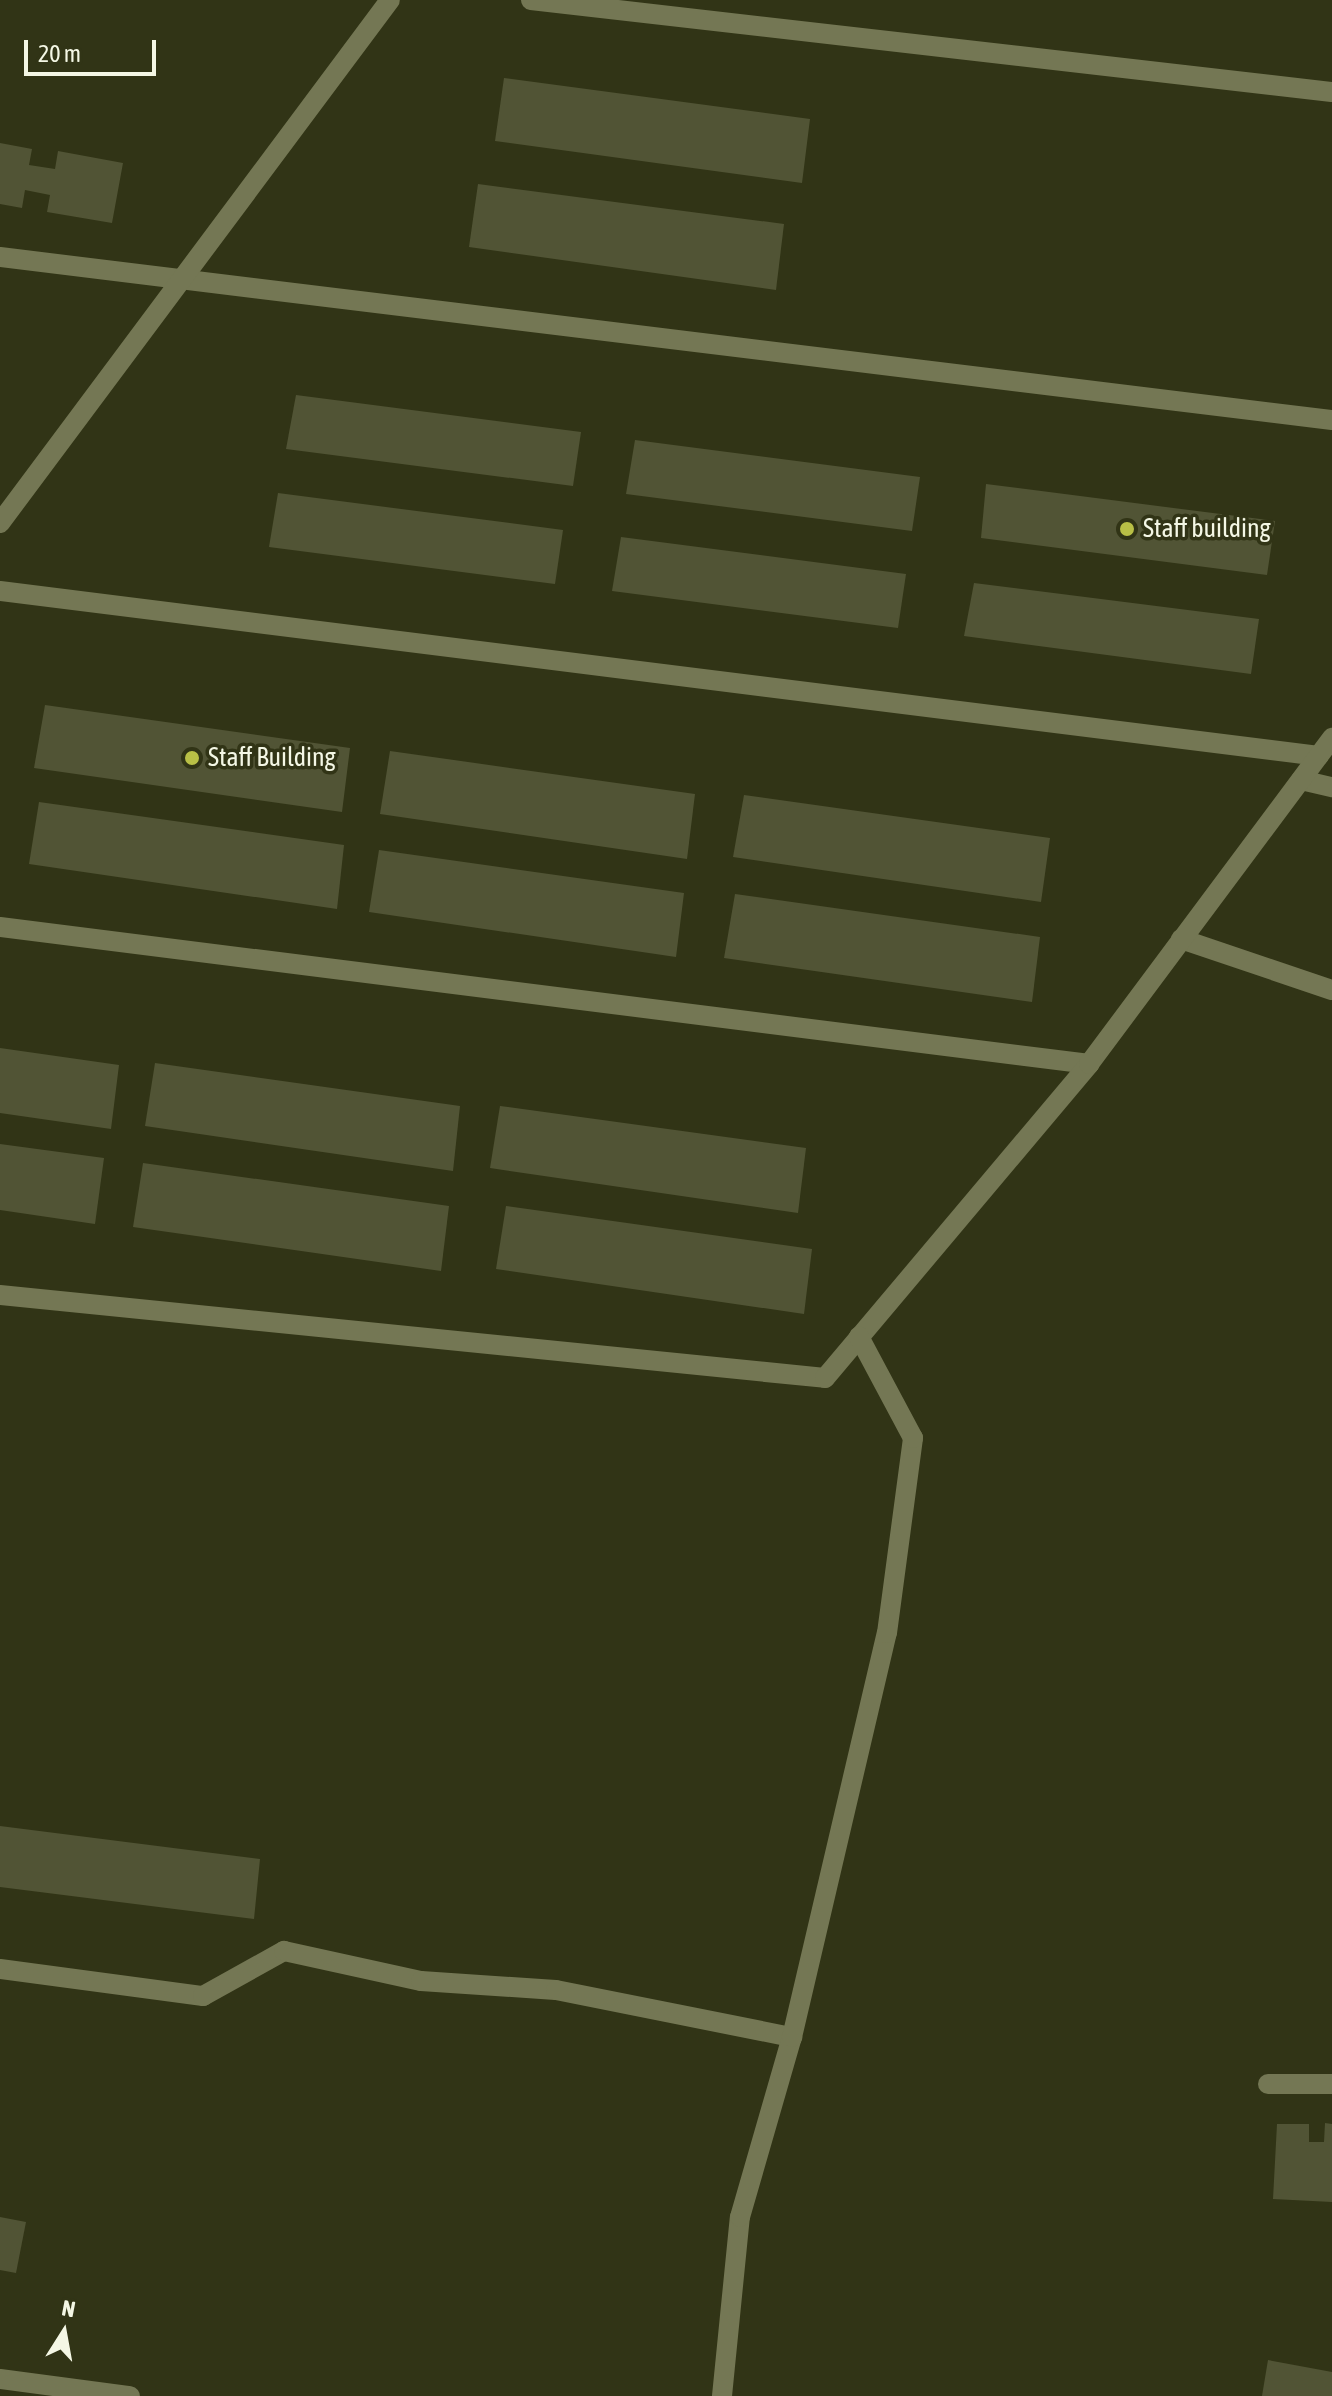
<!DOCTYPE html>
<html>
<head>
<meta charset="utf-8">
<style>
	body { margin:0 }
	#map { position:relative; width:1332px; height:2396px; overflow:hidden; background:#313416; font-family:"Asap Condensed",sans-serif }
	div>[style] { position:absolute }
	.building>* { inset:0; background:#515435 }
	.street>* { height:20px; margin:-10px; padding:0 10px; transform-origin:10px; border-radius:10px; background:#747754 }
	.dots>* { width:22px; height:22px; translate:-50% -50%; box-sizing:border-box; border:4px solid #313416; border-radius:50% }
	span { translate:-50% -50%; white-space:nowrap; text-align:center; line-height:1.15; -webkit-text-stroke:7px #313416; paint-order:stroke }
	.poi-label { font-size:26px; color:#f4f7e5 }
	.left { translate:0 -50%; text-align:left }
	.north { position:absolute; left:24px; top:2292px; width:80px; height:80px; -webkit-text-stroke:6px #313416; paint-order:stroke; rotate:11deg; font-size:22px; font-weight:700; line-height:32px; text-align:center; color:#f4f7e5 }
	.north::after { content:''; display:block; margin:auto; width:28px; height:36px; background:#f4f7e5; clip-path:polygon(50% 0,100% 100%,50% 72%,0 100%) }
	.scale { position:absolute; left:24px; top:40px; width:132px; height:36px; box-sizing:border-box; border:4px solid #f4f7e5; border-top:0; padding-left:10px; font-size:24px; line-height:28px; white-space:nowrap; color:#f4f7e5; -webkit-text-stroke:6px #313416; paint-order:stroke }
</style>
</head>
<body>
<div id="map">
	<div class="building">
		<i style="clip-path:polygon(504px 78px,810px 119px,802px 183px,495px 141px)"></i>
		<i style="clip-path:polygon(0 143px,32px 149px,29px 165px,55px 169px,58px 151px,123px 163px,112px 223px,47px 212px,50px 195px,25px 190px,22px 208px,0 204px)"></i>
		<i style="clip-path:polygon(478px 184px,784px 224px,776px 290px,469px 247px)"></i>
		<i style="clip-path:polygon(296px 395px,581px 432px,573px 486px,286px 449px)"></i>
		<i style="clip-path:polygon(635px 440px,920px 477px,912px 531px,626px 494px)"></i>
		<i style="clip-path:polygon(986px 484px,1275px 521px,1267px 575px,981px 538px)"></i>
		<i style="clip-path:polygon(278px 493px,563px 530px,555px 584px,269px 547px)"></i>
		<i style="clip-path:polygon(621px 537px,906px 574px,898px 628px,612px 591px)"></i>
		<i style="clip-path:polygon(974px 583px,1259px 619px,1251px 674px,964px 636px)"></i>
		<i style="clip-path:polygon(45px 705px,350px 748px,342px 812px,34px 768px)"></i>
		<i style="clip-path:polygon(390px 751px,695px 794px,687px 859px,380px 814px)"></i>
		<i style="clip-path:polygon(744px 795px,1050px 838px,1041px 902px,733px 857px)"></i>
		<i style="clip-path:polygon(39px 802px,344px 845px,337px 909px,29px 864px)"></i>
		<i style="clip-path:polygon(379px 850px,684px 893px,676px 957px,369px 912px)"></i>
		<i style="clip-path:polygon(735px 894px,1040px 937px,1032px 1002px,724px 958px)"></i>
		<i style="clip-path:polygon(0 1048px,119px 1065px,111px 1129px,0 1113px)"></i>
		<i style="clip-path:polygon(155px 1063px,460px 1106px,453px 1171px,145px 1126px)"></i>
		<i style="clip-path:polygon(500px 1106px,806px 1148px,798px 1213px,490px 1168px)"></i>
		<i style="clip-path:polygon(0 1144px,104px 1158px,95px 1224px,0 1210px)"></i>
		<i style="clip-path:polygon(143px 1163px,449px 1206px,441px 1271px,133px 1227px)"></i>
		<i style="clip-path:polygon(506px 1206px,812px 1249px,804px 1314px,496px 1269px)"></i>
		<i style="clip-path:polygon(0 1826px,260px 1859px,254px 1919px,0 1887px)"></i>
		<i style="clip-path:polygon(1325px 2123px,1332px 2124px,1332px 2202px,1273px 2199px,1277px 2124px,1309px 2124px,1309px 2142px,1324px 2142px)"></i>
		<i style="clip-path:polygon(0 2217px,26px 2222px,16px 2273px,0 2270px)"></i>
		<i style="clip-path:polygon(1268px 2360px,1332px 2372px,1332px 2396px,1262px 2396px)"></i>
	</div>
	<div class="street">
		<i style="left:531px;top:0;width:806px;rotate:6.55deg"></i>
		<i style="left:0;top:257px;width:1342px;rotate:6.98deg"></i>
		<i style="left:0;top:523px;width:652px;rotate:-53.29deg"></i>
		<i style="left:0;top:591px;width:1329px;rotate:7.13deg"></i>
		<i style="left:1301px;top:780px;width:32px;rotate:13deg"></i>
		<i style="left:0;top:927px;width:1098px;rotate:7.17deg"></i>
		<i style="left:1181px;top:939px;width:159px;rotate:18.7deg"></i>
		<i style="left:0;top:1295px;width:829px;rotate:5.74deg"></i>
		<i style="left:825px;top:1378px;width:410px;rotate:-49.9deg"></i>
		<i style="left:1089px;top:1064px;width:407px;rotate:-53.3deg"></i>
		<i style="left:0;top:1969px;width:205px;rotate:7.6deg"></i>
		<i style="left:203px;top:1996px;width:93px;rotate:-29.1deg"></i>
		<i style="left:284px;top:1951px;width:140px;rotate:12.4deg"></i>
		<i style="left:421px;top:1981px;width:135px;rotate:3.8deg"></i>
		<i style="left:556px;top:1990px;width:241px;rotate:11.3deg"></i>
		<i style="left:1268px;top:2084px;width:64px"></i>
		<i style="left:0;top:2379px;width:131px;rotate:7.5deg"></i>
		<i style="left:722px;top:2396px;width:180px;rotate:-84.3deg"></i>
		<i style="left:740px;top:2217px;width:187px;rotate:-73.9deg"></i>
		<i style="left:792px;top:2037px;width:415px;rotate:-76.8deg"></i>
		<i style="left:887px;top:1633px;width:197px;rotate:-82.4deg"></i>
		<i style="left:913px;top:1438px;width:115px;rotate:-118.1deg"></i>
	</div>
	<div class="dots">
		<i style="left:1127px;top:529px;background:#b9c046"></i>
		<i style="left:192px;top:758px;background:#b9c046"></i>
	</div>
	<div class="poi-label">
		<span class="left" style="left:1143px;top:529px">Staff building</span>
		<span class="left" style="left:208px;top:758px">Staff Building</span>
	</div>
	<div class="north">N</div>
	<div class="scale">20 m</div>
</div>
</body>
</html>
